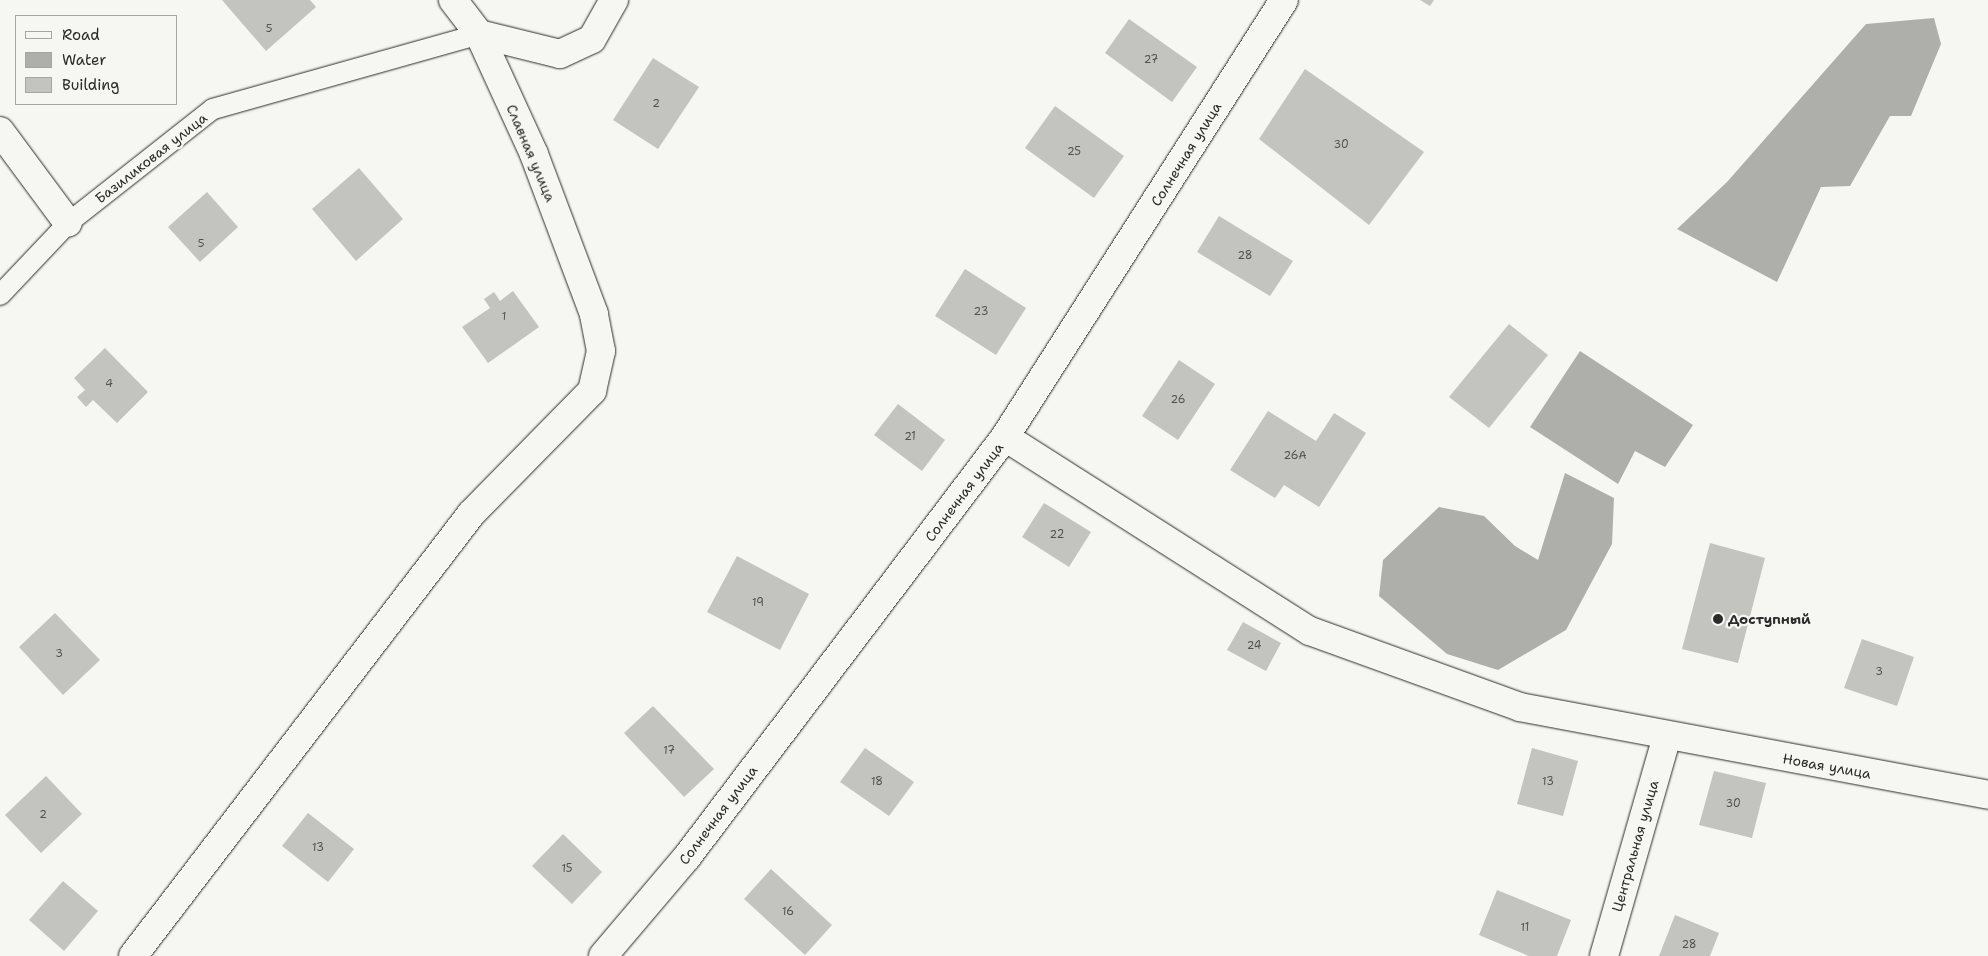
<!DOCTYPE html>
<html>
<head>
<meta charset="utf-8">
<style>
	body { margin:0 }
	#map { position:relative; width:1988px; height:956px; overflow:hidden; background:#f6f6f2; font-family:"Shantell Sans",sans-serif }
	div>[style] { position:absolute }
	.water>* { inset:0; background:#aeaeab }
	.building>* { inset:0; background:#c3c3c0 }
	.roads { filter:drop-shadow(0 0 1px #2b2b2b) drop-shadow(0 0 1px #2b2b2b) }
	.service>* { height:20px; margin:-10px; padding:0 10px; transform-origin:10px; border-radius:10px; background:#f6f6f2 }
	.minor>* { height:28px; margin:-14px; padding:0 14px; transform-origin:14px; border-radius:14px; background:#f6f6f2 }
	.dots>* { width:14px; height:14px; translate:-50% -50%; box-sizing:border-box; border:2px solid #f6f6f2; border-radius:50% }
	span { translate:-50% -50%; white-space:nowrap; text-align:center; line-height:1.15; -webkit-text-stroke:4.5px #f6f6f2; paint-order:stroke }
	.number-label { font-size:11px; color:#515150 }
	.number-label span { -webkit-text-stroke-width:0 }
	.street-label { font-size:14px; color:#2b2b2b }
	.poi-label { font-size:14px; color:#2b2b2b; font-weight:700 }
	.left { translate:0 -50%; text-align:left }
	.legend { position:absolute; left:15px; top:15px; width:162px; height:90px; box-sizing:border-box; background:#f6f6f2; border:1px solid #a5a5a2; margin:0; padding:6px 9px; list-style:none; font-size:15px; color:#2b2b2b }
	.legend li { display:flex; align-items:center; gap:10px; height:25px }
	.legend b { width:25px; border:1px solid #a5a5a2 }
</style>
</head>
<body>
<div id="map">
	<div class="water">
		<i style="clip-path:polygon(1934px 18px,1941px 44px,1911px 116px,1890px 116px,1850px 186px,1821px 187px,1777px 282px,1677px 229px,1727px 182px,1866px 24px)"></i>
		<i style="clip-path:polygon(1580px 351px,1693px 425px,1665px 467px,1635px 451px,1618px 484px,1530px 427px)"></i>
		<i style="clip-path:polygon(1565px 473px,1614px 498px,1612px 544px,1566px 630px,1498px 670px,1447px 654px,1379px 596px,1383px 560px,1439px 507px,1484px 516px,1515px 546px,1538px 560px)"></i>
	</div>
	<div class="building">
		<i style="clip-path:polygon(222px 0,310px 0,316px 7px,266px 51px)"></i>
		<i style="clip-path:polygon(1420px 0,1434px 0,1430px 6px)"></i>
		<i style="clip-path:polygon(1129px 19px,1197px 67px,1172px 102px,1105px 53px)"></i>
		<i style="clip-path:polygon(653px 58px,699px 87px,658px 149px,613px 120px)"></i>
		<i style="clip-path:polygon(1305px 69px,1424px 152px,1369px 225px,1259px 139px)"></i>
		<i style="clip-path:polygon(1055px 106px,1124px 156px,1094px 198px,1025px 148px)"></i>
		<i style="clip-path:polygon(359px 168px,403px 219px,356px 261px,312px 209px)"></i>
		<i style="clip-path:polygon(207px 192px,238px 227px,200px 262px,168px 227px)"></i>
		<i style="clip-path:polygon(1219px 216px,1293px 261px,1270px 296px,1197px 252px)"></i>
		<i style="clip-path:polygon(965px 269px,1026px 308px,996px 355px,935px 316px)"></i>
		<i style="clip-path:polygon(513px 291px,539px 327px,488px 363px,462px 327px,490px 308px,484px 299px,494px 292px,500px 301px)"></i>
		<i style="clip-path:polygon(1509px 324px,1548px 355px,1489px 428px,1449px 397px)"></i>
		<i style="clip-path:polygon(105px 348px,148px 392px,117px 423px,93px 400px,86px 407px,77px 397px,85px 390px,74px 378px)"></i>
		<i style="clip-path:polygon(1179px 360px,1215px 384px,1178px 440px,1142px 416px)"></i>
		<i style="clip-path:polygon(898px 404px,945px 440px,922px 471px,874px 435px)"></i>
		<i style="clip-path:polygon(1268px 411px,1316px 441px,1334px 413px,1366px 433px,1319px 507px,1284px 485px,1275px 498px,1230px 470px)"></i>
		<i style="clip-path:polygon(1044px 503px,1091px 532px,1069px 567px,1022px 537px)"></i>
		<i style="clip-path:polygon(1710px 543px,1765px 558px,1738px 663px,1682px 649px)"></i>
		<i style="clip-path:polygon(737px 556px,809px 594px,780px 650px,707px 612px)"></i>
		<i style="clip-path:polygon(55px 613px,100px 660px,63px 695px,19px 647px)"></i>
		<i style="clip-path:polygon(1243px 622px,1281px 643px,1266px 671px,1227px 650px)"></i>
		<i style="clip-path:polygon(1862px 639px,1914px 657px,1897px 706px,1844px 688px)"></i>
		<i style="clip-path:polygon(653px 706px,714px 769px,684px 797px,624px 733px)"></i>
		<i style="clip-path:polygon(865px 748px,914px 782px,889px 816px,840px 782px)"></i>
		<i style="clip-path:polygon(1532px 748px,1578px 761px,1563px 816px,1517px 804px)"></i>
		<i style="clip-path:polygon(1714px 771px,1766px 783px,1752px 838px,1699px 825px)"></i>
		<i style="clip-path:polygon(46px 776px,82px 814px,41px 853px,5px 815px)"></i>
		<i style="clip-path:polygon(308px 813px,354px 849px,328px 882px,282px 846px)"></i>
		<i style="clip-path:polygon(563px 834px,602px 872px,572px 904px,532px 866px)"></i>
		<i style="clip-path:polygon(771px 869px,832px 925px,805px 955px,744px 899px)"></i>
		<i style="clip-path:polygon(63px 881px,98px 911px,64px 951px,29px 920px)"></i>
		<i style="clip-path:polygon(1497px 890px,1571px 920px,1557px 956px,1529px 956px,1479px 935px)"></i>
		<i style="clip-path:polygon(1675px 915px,1719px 933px,1710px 956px,1659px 956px)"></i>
	</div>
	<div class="roads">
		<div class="service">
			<i style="left:0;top:295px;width:99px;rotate:-46.6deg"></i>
			<i style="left:68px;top:223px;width:184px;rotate:-38.2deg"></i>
			<i style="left:213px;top:109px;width:276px;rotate:-15.7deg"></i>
		</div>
		<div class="minor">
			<i style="left:479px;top:34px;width:83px;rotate:13.9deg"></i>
			<i style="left:560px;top:54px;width:35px;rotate:-25deg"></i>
			<i style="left:592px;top:39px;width:45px;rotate:-60.6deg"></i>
			<i style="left:0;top:131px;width:114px;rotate:53.5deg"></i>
			<i style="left:1005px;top:437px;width:361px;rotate:32.5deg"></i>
			<i style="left:1310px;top:631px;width:223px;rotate:19.9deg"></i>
			<i style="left:1520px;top:707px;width:476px;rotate:10.6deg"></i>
			<i style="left:133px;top:956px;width:556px;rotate:-52.59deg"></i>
			<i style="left:471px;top:514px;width:173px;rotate:-45.5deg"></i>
			<i style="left:592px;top:391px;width:41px;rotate:-77.3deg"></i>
			<i style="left:601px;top:351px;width:38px;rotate:-101deg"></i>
			<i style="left:594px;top:314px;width:171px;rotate:-110.6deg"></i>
			<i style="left:534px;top:154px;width:132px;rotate:-114.6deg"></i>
			<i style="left:479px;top:34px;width:43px;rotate:-127.4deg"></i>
			<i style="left:603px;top:956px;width:130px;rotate:-49.7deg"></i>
			<i style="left:687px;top:857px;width:527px;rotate:-52.87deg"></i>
			<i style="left:1005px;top:437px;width:518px;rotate:-57.44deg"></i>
			<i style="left:1604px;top:956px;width:229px;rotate:-74deg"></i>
		</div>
	</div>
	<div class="dots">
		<i style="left:1718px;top:619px;background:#2b2b2b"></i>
	</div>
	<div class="number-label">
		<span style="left:269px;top:29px">5</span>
		<span style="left:1151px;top:60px">27</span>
		<span style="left:656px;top:104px">2</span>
		<span style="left:1341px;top:145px">30</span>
		<span style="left:1074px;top:152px">25</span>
		<span style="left:201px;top:244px">5</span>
		<span style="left:1245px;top:256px">28</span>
		<span style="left:981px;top:312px">23</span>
		<span style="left:504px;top:317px">1</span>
		<span style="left:109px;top:384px">4</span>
		<span style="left:1178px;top:400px">26</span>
		<span style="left:910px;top:437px">21</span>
		<span style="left:1295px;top:456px">26А</span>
		<span style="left:1057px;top:535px">22</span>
		<span style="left:758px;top:603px">19</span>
		<span style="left:1254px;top:646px">24</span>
		<span style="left:59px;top:654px">3</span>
		<span style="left:1879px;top:672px">3</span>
		<span style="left:669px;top:751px">17</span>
		<span style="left:877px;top:782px">18</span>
		<span style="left:1548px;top:782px">13</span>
		<span style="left:1733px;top:804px">30</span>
		<span style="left:43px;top:815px">2</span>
		<span style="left:318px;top:848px">13</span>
		<span style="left:567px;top:869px">15</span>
		<span style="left:788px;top:912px">16</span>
		<span style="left:1525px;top:928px">11</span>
		<span style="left:1689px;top:945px">28</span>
	</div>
	<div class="street-label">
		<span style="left:531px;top:153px;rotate:67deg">Славная улица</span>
		<span style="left:1186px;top:154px;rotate:-58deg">Солнечная улица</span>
		<span style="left:151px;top:158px;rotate:-38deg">Базиликовая улица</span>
		<span style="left:964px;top:492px;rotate:-53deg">Солнечная улица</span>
		<span style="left:1827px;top:766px;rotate:10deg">Новая улица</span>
		<span style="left:718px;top:815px;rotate:-53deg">Солнечная улица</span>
		<span style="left:1635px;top:846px;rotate:-74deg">Центральная улица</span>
	</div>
	<div class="poi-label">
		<span class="left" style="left:1728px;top:619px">Доступный</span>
	</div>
	<ul class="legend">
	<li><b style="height:6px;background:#f6f6f2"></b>Road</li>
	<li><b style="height:14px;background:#aeaeab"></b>Water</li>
	<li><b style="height:14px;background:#c3c3c0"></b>Building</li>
	</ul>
</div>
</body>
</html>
